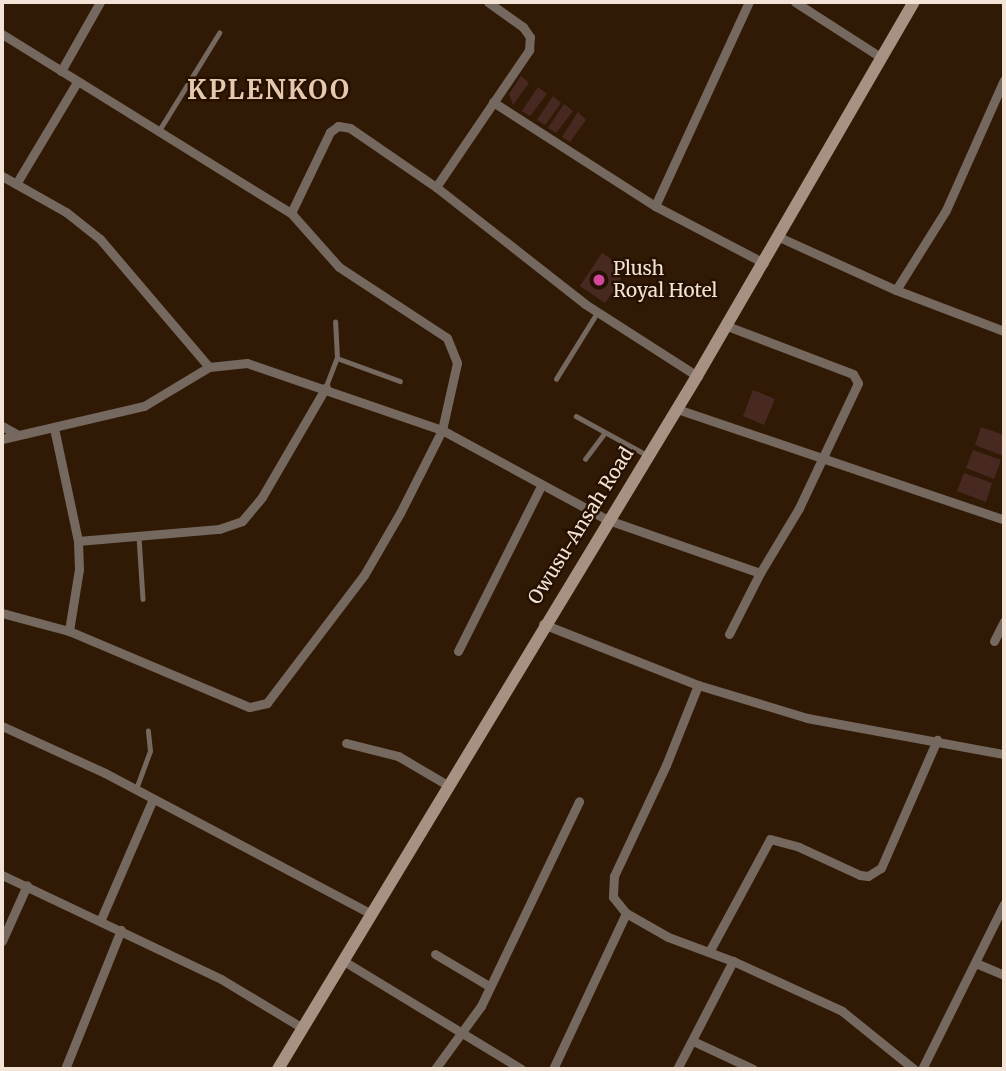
<!DOCTYPE html>
<html>
<head>
<meta charset="utf-8">
<style>
	body { margin:0 }
	#map { position:relative; width:1006px; height:1071px; overflow:hidden; background:#301a05; font-family:Merriweather,serif }
	div>[style] { position:absolute }
	.building>* { inset:0; background:#472922 }
	.lane>* { height:4.5px; margin:-2.25px; padding:0 2.25px; transform-origin:2.25px; border-radius:2.25px; background:#75685f }
	.street>* { height:9px; margin:-4.5px; padding:0 4.5px; transform-origin:4.5px; border-radius:4.5px; background:#75685f }
	.secondary>* { height:12px; margin:-6px; padding:0 6px; transform-origin:6px; border-radius:6px; background:#a69183 }
	.dots>* { width:19px; height:19px; translate:-50% -50%; box-sizing:border-box; border:4px solid #261000; border-radius:50% }
	span { translate:-50% -50%; white-space:nowrap; text-align:center; line-height:1.15; -webkit-text-stroke:5px #261000; paint-order:stroke }
	.poi-label { font-size:19px; color:#f3e3d7 }
	.left { translate:0 -50%; text-align:left }
	.street-label { font-size:19px; color:#f3e3d7 }
	.district-label { font-size:26px; color:#e6c8af; font-weight:700; letter-spacing:2px }
	.frame { position:absolute; inset:0; border:4px solid #f3e3d7; pointer-events:none }
</style>
</head>
<body>
<div id="map">
	<div class="building">
		<i style="clip-path:polygon(521px 76px,529px 83px,513px 105px,509px 94px)"></i>
		<i style="clip-path:polygon(538px 87px,547px 94px,530px 116px,522px 111px)"></i>
		<i style="clip-path:polygon(553px 96px,561px 103px,545px 125px,537px 120px)"></i>
		<i style="clip-path:polygon(564px 104px,573px 111px,556px 133px,548px 128px)"></i>
		<i style="clip-path:polygon(578px 112px,586px 120px,570px 142px,562px 137px)"></i>
		<i style="clip-path:polygon(602px 253px,627px 269px,620px 280px,627px 285px,619px 298px,612px 293px,605px 303px,580px 286px)"></i>
		<i style="clip-path:polygon(753px 390px,775px 399px,764px 425px,743px 416px)"></i>
		<i style="clip-path:polygon(981px 427px,1004px 435px,1003px 456px,975px 445px)"></i>
		<i style="clip-path:polygon(973px 450px,1001px 460px,994px 479px,966px 468px)"></i>
		<i style="clip-path:polygon(964px 473px,992px 483px,986px 502px,957px 491px)"></i>
	</div>
	<div class="lane">
		<i style="left:160px;top:129px;width:113px;rotate:-58.4deg"></i>
		<i style="left:337px;top:358px;width:67px;rotate:20.1deg"></i>
		<i style="left:556px;top:379px;width:78px;rotate:-58.2deg"></i>
		<i style="left:326px;top:386px;width:30px;rotate:-69deg"></i>
		<i style="left:337px;top:358px;width:36px;rotate:-93deg"></i>
		<i style="left:576px;top:416px;width:81px;rotate:28.8deg"></i>
		<i style="left:585px;top:459px;width:31px;rotate:-53deg"></i>
		<i style="left:139px;top:537px;width:62px;rotate:86.3deg"></i>
		<i style="left:136px;top:789px;width:40px;rotate:-69.8deg"></i>
		<i style="left:150px;top:751px;width:20px;rotate:-96deg"></i>
	</div>
	<div class="street">
		<i style="left:795px;top:2px;width:103px;rotate:32.8deg"></i>
		<i style="left:2px;top:34px;width:340px;rotate:31.8deg"></i>
		<i style="left:291px;top:213px;width:72px;rotate:48.4deg"></i>
		<i style="left:339px;top:267px;width:129px;rotate:33.3deg"></i>
		<i style="left:447px;top:338px;width:27px;rotate:68deg"></i>
		<i style="left:457px;top:363px;width:69px;rotate:102.6deg"></i>
		<i style="left:442px;top:430px;width:93px;rotate:116.8deg"></i>
		<i style="left:400px;top:513px;width:72px;rotate:120.1deg"></i>
		<i style="left:364px;top:575px;width:161px;rotate:127.2deg"></i>
		<i style="left:267px;top:703px;width:18px;rotate:167deg"></i>
		<i style="left:249px;top:707px;width:195px;rotate:-157.1deg"></i>
		<i style="left:69px;top:631px;width:69px;rotate:-165deg"></i>
		<i style="left:61px;top:71px;width:79px;rotate:-60.5deg"></i>
		<i style="left:493px;top:102px;width:193px;rotate:32.7deg"></i>
		<i style="left:655px;top:206px;width:123px;rotate:27.6deg"></i>
		<i style="left:2px;top:176px;width:73px;rotate:29.4deg"></i>
		<i style="left:66px;top:212px;width:43px;rotate:38.5deg"></i>
		<i style="left:100px;top:239px;width:168px;rotate:49.6deg"></i>
		<i style="left:16px;top:184px;width:119px;rotate:-59.1deg"></i>
		<i style="left:436px;top:187px;width:166px;rotate:-55.8deg"></i>
		<i style="left:529px;top:50px;width:13px;rotate:-86deg"></i>
		<i style="left:530px;top:37px;width:12px;rotate:-125deg"></i>
		<i style="left:523px;top:27px;width:43px;rotate:-144.5deg"></i>
		<i style="left:655px;top:206px;width:225px;rotate:-65.3deg"></i>
		<i style="left:291px;top:213px;width:90px;rotate:-64.3deg"></i>
		<i style="left:330px;top:132px;width:10px;rotate:-37deg"></i>
		<i style="left:338px;top:126px;width:12px;rotate:9deg"></i>
		<i style="left:350px;top:128px;width:104px;rotate:34.5deg"></i>
		<i style="left:436px;top:187px;width:189px;rotate:38.1deg"></i>
		<i style="left:585px;top:304px;width:133px;rotate:32.7deg"></i>
		<i style="left:779px;top:237px;width:128px;rotate:24.4deg"></i>
		<i style="left:896px;top:290px;width:116px;rotate:20.8deg"></i>
		<i style="left:896px;top:290px;width:94px;rotate:-58deg"></i>
		<i style="left:946px;top:210px;width:142px;rotate:-66deg"></i>
		<i style="left:677px;top:409px;width:345px;rotate:18.7deg"></i>
		<i style="left:2px;top:426px;width:18px;rotate:29deg"></i>
		<i style="left:54px;top:428px;width:116px;rotate:78deg"></i>
		<i style="left:78px;top:541px;width:28px;rotate:88deg"></i>
		<i style="left:79px;top:569px;width:63px;rotate:99.2deg"></i>
		<i style="left:2px;top:439px;width:146px;rotate:-13.1deg"></i>
		<i style="left:144px;top:406px;width:76px;rotate:-31deg"></i>
		<i style="left:209px;top:367px;width:38px;rotate:-6deg"></i>
		<i style="left:247px;top:363px;width:206px;rotate:19deg"></i>
		<i style="left:442px;top:430px;width:189px;rotate:28.5deg"></i>
		<i style="left:608px;top:520px;width:161px;rotate:19.2deg"></i>
		<i style="left:760px;top:573px;width:76px;rotate:-59deg"></i>
		<i style="left:799px;top:508px;width:138px;rotate:-64.7deg"></i>
		<i style="left:858px;top:383px;width:10px;rotate:-119deg"></i>
		<i style="left:853px;top:374px;width:135px;rotate:-159.1deg"></i>
		<i style="left:78px;top:541px;width:142px;rotate:-4.9deg"></i>
		<i style="left:219px;top:529px;width:24px;rotate:-19deg"></i>
		<i style="left:242px;top:521px;width:31px;rotate:-50deg"></i>
		<i style="left:262px;top:497px;width:127px;rotate:-59.8deg"></i>
		<i style="left:543px;top:624px;width:167px;rotate:21.5deg"></i>
		<i style="left:698px;top:685px;width:114px;rotate:16.8deg"></i>
		<i style="left:807px;top:718px;width:200px;rotate:10.4deg"></i>
		<i style="left:729px;top:634px;width:68px;rotate:-63.1deg"></i>
		<i style="left:994px;top:641px;width:22px;rotate:-63deg"></i>
		<i style="left:458px;top:651px;width:185px;rotate:-63.3deg"></i>
		<i style="left:698px;top:685px;width:86px;rotate:111.8deg"></i>
		<i style="left:666px;top:765px;width:123px;rotate:115.1deg"></i>
		<i style="left:614px;top:876px;width:21px;rotate:93deg"></i>
		<i style="left:613px;top:897px;width:21px;rotate:51deg"></i>
		<i style="left:626px;top:913px;width:48px;rotate:29.7deg"></i>
		<i style="left:668px;top:937px;width:69px;rotate:20.3deg"></i>
		<i style="left:733px;top:961px;width:120px;rotate:24.6deg"></i>
		<i style="left:842px;top:1011px;width:92px;rotate:38.9deg"></i>
		<i style="left:2px;top:726px;width:113px;rotate:24.5deg"></i>
		<i style="left:105px;top:773px;width:301px;rotate:27.9deg"></i>
		<i style="left:346px;top:743px;width:54px;rotate:14deg"></i>
		<i style="left:398px;top:756px;width:59px;rotate:30.5deg"></i>
		<i style="left:2px;top:875px;width:242px;rotate:25.4deg"></i>
		<i style="left:221px;top:979px;width:93px;rotate:31deg"></i>
		<i style="left:101px;top:919px;width:131px;rotate:-66.6deg"></i>
		<i style="left:2px;top:941px;width:61px;rotate:-65.9deg"></i>
		<i style="left:709px;top:952px;width:128px;rotate:-61.6deg"></i>
		<i style="left:770px;top:839px;width:30px;rotate:15deg"></i>
		<i style="left:799px;top:847px;width:67px;rotate:24.7deg"></i>
		<i style="left:860px;top:875px;width:8px;rotate:7deg"></i>
		<i style="left:868px;top:876px;width:15px;rotate:-32deg"></i>
		<i style="left:881px;top:868px;width:140px;rotate:-66.4deg"></i>
		<i style="left:435px;top:954px;width:63px;rotate:30.7deg"></i>
		<i style="left:342px;top:960px;width:210px;rotate:31.3deg"></i>
		<i style="left:978px;top:964px;width:28px;rotate:23deg"></i>
		<i style="left:693px;top:1041px;width:66px;rotate:25deg"></i>
		<i style="left:65px;top:1069px;width:150px;rotate:-68.1deg"></i>
		<i style="left:435px;top:1069px;width:78px;rotate:-53.9deg"></i>
		<i style="left:481px;top:1006px;width:227px;rotate:-64.4deg"></i>
		<i style="left:553px;top:1069px;width:172px;rotate:-64.9deg"></i>
		<i style="left:677px;top:1069px;width:122px;rotate:-62.6deg"></i>
		<i style="left:922px;top:1069px;width:184px;rotate:-63.6deg"></i>
	</div>
	<div class="secondary">
		<i style="left:278px;top:1069px;width:810px;rotate:-58.84deg"></i>
		<i style="left:697px;top:376px;width:432px;rotate:-59.9deg"></i>
	</div>
	<div class="dots">
		<i style="left:599px;top:280px;background:#d1479c"></i>
	</div>
	<div class="poi-label">
		<span class="left" style="left:613px;top:280px">Plush<br>Royal Hotel</span>
	</div>
	<div class="street-label">
		<span style="left:581px;top:526px;rotate:-58deg">Owusu-Ansah Road</span>
	</div>
	<div class="district-label">
		<span style="left:269px;top:90px">KPLENKOO</span>
	</div>
	<div class="frame"></div>
</div>
</body>
</html>
